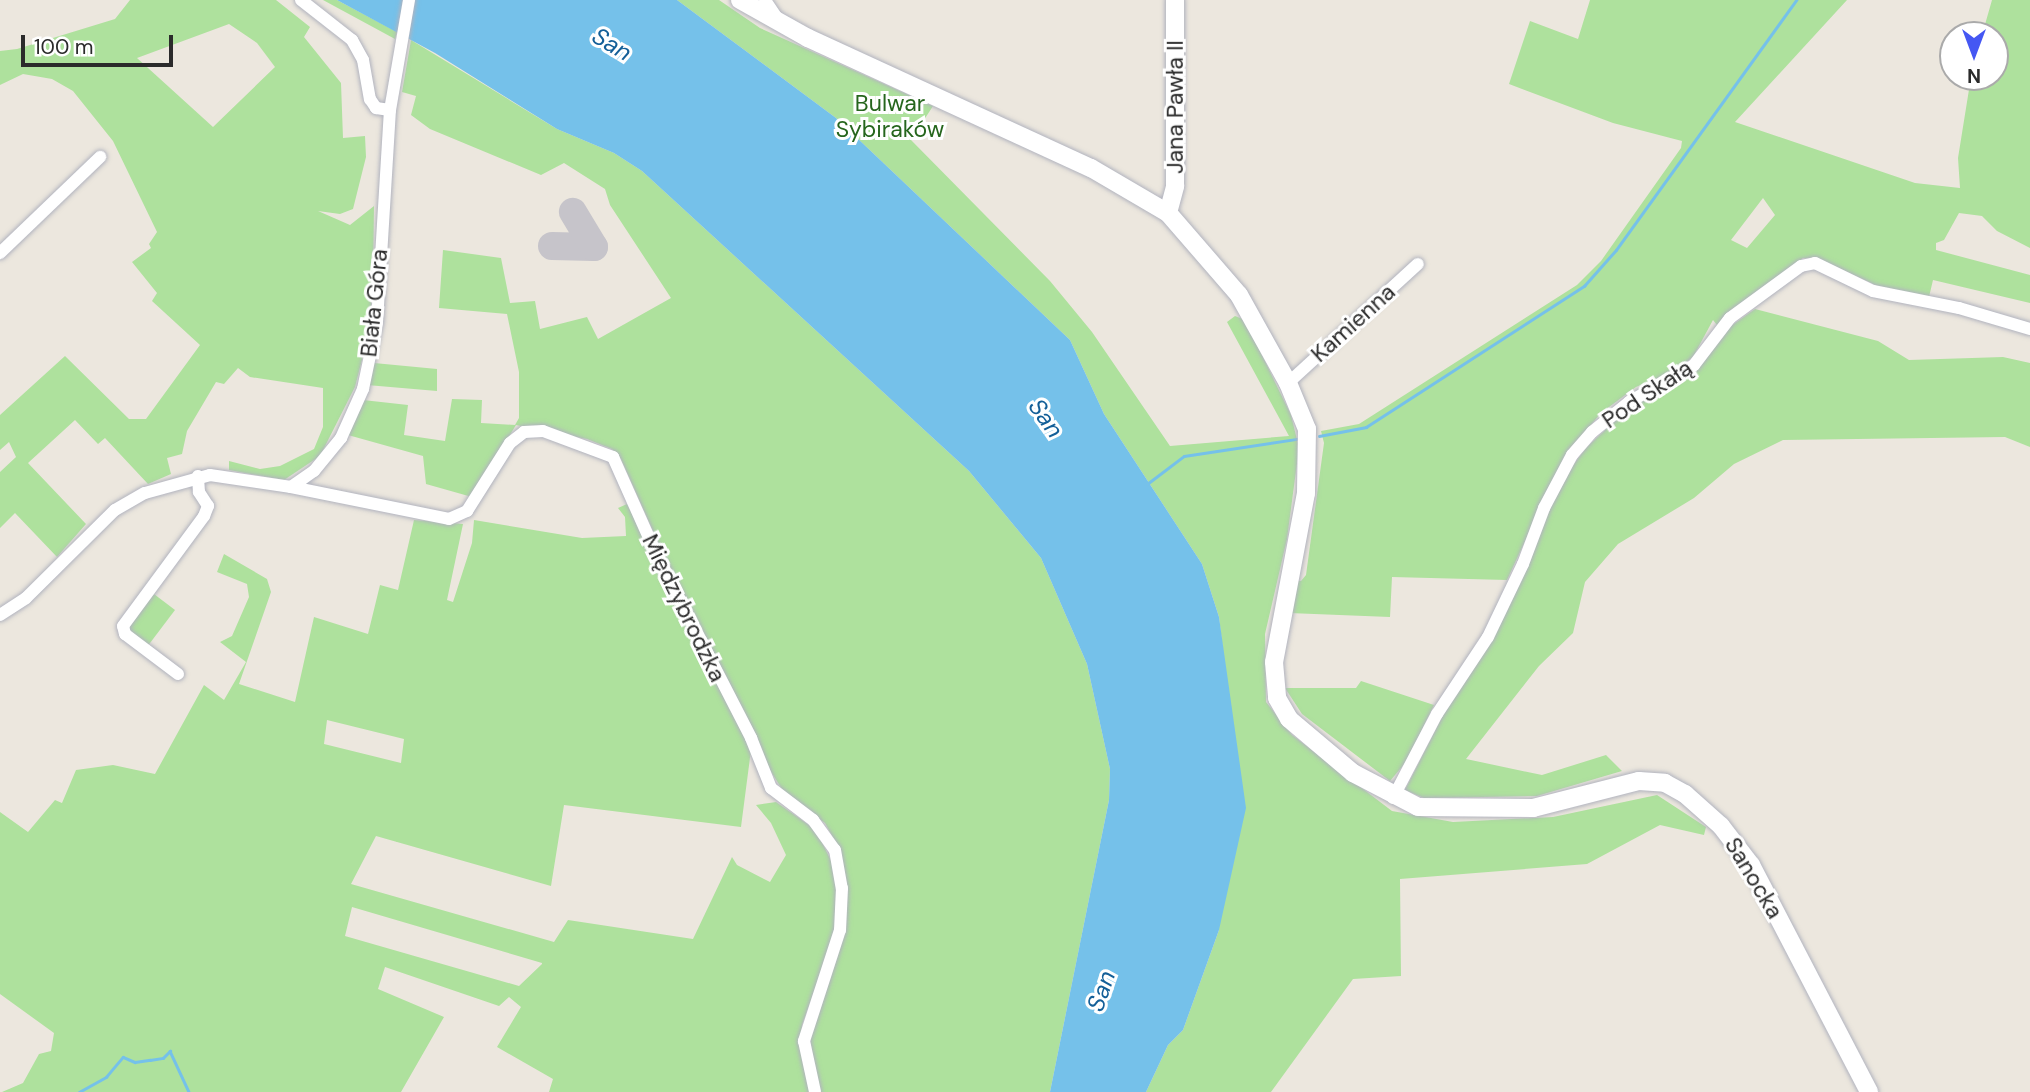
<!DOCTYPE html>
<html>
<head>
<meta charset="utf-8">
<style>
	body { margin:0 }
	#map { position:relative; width:2030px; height:1092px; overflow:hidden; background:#ece7de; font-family:"DM Sans",sans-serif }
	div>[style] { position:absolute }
	.green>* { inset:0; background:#aee19d }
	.water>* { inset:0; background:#75c1ea }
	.stream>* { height:2.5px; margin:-1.25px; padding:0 1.25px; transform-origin:1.25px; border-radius:1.25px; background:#75c1ea }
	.taxiway>* { height:28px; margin:-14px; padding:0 14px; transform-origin:14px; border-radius:14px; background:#c6c4ca }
	.roads { filter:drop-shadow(0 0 2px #b1b3be) drop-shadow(0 0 2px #b1b3be) }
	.street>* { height:12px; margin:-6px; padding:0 6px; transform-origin:6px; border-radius:6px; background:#fff }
	.secondary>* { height:18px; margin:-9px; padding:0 9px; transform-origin:9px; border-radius:9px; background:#fff }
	span { translate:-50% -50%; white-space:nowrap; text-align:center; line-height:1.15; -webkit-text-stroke:6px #fff; paint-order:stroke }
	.park-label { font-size:23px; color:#26661d }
	.street-label { font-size:23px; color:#2b2b2b }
	.water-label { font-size:24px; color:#135f98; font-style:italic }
	.north { position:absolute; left:1939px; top:21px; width:70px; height:70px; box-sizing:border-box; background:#fff; border:2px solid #aaa; border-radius:50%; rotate:180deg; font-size:19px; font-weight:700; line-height:28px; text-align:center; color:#2b2b2b }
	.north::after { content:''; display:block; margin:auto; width:24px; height:32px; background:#4557f3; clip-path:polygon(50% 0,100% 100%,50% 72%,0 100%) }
	.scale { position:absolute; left:21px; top:35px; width:152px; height:32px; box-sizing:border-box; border:4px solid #2b2b2b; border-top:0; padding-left:9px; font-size:21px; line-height:24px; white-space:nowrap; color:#2b2b2b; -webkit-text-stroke:5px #fff; paint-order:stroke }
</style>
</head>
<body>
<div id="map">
	<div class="green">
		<i style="clip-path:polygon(evenodd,130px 0,276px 0,310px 27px,304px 37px,341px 83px,343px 138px,365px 136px,366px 157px,353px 209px,340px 214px,318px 211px,350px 225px,374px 206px,373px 290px,367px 340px,355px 387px,320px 456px,284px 480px,229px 470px,229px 461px,260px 469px,280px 466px,314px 449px,323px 427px,323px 388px,250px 377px,238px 368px,224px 384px,216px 382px,187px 431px,182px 454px,167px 458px,171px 474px,148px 484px,105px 438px,98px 444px,75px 420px,28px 463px,86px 524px,57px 557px,15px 513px,0 528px,0 472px,16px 457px,9px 442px,0 450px,0 415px,65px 356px,129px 419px,146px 419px,200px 345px,152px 301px,157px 293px,132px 262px,151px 248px,149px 244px,157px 232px,113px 141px,73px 91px,52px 79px,23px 74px,0 85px,0 51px,17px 49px,115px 19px,130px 0,229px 24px,257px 43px,275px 67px,213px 127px,137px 58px,229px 24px)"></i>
		<i style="clip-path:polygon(323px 0,337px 0,397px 32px,395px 39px)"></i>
		<i style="clip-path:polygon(677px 0,719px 0,760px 28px,933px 106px,911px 140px,1050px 281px,1092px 332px,1170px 446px,1289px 436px,1227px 322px,1235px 316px,1245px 320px,1291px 415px,1299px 448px,1287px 539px,1265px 634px,1266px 702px,1292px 735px,1392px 811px,1453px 822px,1553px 817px,1657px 795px,1706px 827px,1704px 835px,1660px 825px,1587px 864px,1400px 879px,1401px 976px,1353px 979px,1271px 1092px,1146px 1092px,1168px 1045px,1183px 1030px,1219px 930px,1226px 676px,1219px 617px,1202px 564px,1104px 414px,1070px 340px,836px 118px)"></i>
		<i style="clip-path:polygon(evenodd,1590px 0,1847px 0,1735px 122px,1915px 183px,1960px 188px,1958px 158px,1971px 77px,1995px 77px,1995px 35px,1982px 35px,1992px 0,2030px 0,2030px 248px,1997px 231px,1982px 216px,1959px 213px,1944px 240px,1936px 243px,1936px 250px,2030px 275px,2030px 303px,1933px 280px,1929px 297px,1882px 288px,1819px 259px,1803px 258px,1717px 325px,1713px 320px,1693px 357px,1672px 372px,1636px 387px,1601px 413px,1565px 455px,1507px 580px,1392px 577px,1390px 617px,1289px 613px,1294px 580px,1301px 581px,1306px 575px,1324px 443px,1321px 431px,1359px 424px,1577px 285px,1601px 261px,1681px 148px,1682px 141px,1613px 123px,1509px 84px,1530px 21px,1578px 39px,1590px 0,1763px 198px,1775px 215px,1747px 248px,1731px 240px,1763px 198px)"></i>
		<i style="clip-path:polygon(411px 40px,557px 129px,614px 153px,642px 171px,969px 471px,1041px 558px,1087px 664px,1110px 769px,1109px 800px,1050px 1092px,818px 1092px,809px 1030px,842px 940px,836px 843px,825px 823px,785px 794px,770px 770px,682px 596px,621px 459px,612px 449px,587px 439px,516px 425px,472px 497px,426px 484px,423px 456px,348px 435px,363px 400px,408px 405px,404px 435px,445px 441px,452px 399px,482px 400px,481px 423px,515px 425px,519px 418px,519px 372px,507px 314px,439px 308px,443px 250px,501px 258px,510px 303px,535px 301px,540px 329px,587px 317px,598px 339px,671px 298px,610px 205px,605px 189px,564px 163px,541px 175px,430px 129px,411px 115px,416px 96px,402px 92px)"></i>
		<i style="clip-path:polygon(1755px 309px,1878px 341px,1909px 360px,2003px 357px,2030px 363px,2030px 447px,2005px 437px,1783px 440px,1734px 464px,1694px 498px,1618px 544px,1585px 582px,1573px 633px,1539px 666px,1466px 759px,1542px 775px,1606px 755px,1622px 771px,1537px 796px,1424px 798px,1405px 790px,1565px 476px,1586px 448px,1634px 403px,1685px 380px,1731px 326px)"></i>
		<i style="clip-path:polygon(374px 363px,437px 369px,437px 391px,367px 385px)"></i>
		<i style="clip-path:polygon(evenodd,627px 504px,751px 750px,741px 827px,564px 805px,551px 886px,376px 836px,351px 884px,554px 942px,568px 920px,693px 939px,732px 857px,737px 865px,770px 882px,786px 855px,771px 823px,756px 805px,776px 802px,816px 830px,835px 869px,839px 904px,833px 938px,802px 1025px,801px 1045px,811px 1092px,549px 1092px,553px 1079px,497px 1047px,521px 1007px,509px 997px,499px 1006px,385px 967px,378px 989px,444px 1017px,401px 1092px,2px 1092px,23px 1083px,39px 1054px,51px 1051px,54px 1033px,0 994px,0 812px,28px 832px,55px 800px,62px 803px,76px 770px,113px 765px,155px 774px,204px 685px,224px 700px,246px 662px,220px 642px,232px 636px,249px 597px,247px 584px,217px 572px,224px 554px,267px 579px,271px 592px,239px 684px,295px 702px,314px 617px,368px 634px,380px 585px,398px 590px,414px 520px,463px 524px,447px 600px,453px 602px,472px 543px,474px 520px,582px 538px,626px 536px,625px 517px,618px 508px,627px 504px,327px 720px,404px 739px,401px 763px,324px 744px,327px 720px,627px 504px,352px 907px,542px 963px,542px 964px,519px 986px,345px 936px,352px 907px)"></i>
		<i style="clip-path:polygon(150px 591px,175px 610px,147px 647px,128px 632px,128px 621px)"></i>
		<i style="clip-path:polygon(1361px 681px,1434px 705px,1406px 762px,1390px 781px,1302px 714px,1285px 688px,1356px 688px)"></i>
	</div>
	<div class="water">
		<i style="clip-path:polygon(337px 0,677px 0,836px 118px,1070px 340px,1104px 414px,1202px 564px,1219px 617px,1246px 808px,1219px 930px,1183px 1030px,1168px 1045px,1146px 1092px,1050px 1092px,1109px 800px,1110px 769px,1087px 664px,1041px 558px,969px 471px,642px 171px,614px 153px,557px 129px,435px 53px)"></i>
	</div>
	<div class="stream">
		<i style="left:1319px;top:436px;width:48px;rotate:-10.8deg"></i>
		<i style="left:1366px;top:427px;width:260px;rotate:-32.9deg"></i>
		<i style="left:1584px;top:286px;width:48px;rotate:-48.4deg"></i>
		<i style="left:1616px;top:250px;width:308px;rotate:-54.2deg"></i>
		<i style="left:1147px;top:484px;width:46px;rotate:-37.1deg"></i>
		<i style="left:1184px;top:456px;width:114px;rotate:-8.6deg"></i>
		<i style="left:79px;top:1092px;width:31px;rotate:-29deg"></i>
		<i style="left:106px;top:1077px;width:26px;rotate:-50deg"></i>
		<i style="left:123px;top:1057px;width:13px;rotate:23deg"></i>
		<i style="left:135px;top:1062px;width:15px;rotate:-8deg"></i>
		<i style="left:150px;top:1060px;width:13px;rotate:-9deg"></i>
		<i style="left:163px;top:1058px;width:10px;rotate:-45deg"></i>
		<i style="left:170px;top:1051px;width:45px;rotate:65.1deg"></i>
	</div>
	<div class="taxiway">
		<i style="left:552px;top:246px;width:42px;rotate:1.4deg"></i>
		<i style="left:594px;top:247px;width:41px;rotate:-121deg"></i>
	</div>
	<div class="roads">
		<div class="street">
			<i style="left:301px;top:0;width:65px;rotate:38.1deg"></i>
			<i style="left:352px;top:40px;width:23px;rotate:61deg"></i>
			<i style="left:363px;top:60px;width:40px;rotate:80deg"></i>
			<i style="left:370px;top:99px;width:11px;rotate:56deg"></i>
			<i style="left:376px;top:108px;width:14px;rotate:8deg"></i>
			<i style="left:765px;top:0;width:22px;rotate:56deg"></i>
			<i style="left:0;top:253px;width:139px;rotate:-43.8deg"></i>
			<i style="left:1288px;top:383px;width:176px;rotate:-42.5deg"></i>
			<i style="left:291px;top:487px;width:161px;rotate:11.4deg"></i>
			<i style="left:449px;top:519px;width:20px;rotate:-24deg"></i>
			<i style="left:467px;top:511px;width:80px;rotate:-57.7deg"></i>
			<i style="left:510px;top:443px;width:18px;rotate:-38deg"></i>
			<i style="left:524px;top:432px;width:19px;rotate:-3deg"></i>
			<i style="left:543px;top:431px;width:75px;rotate:20.4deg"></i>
			<i style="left:613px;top:457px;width:98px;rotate:66deg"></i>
			<i style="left:653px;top:547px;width:215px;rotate:62.8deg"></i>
			<i style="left:751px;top:738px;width:54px;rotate:68.2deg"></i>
			<i style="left:771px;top:788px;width:53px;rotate:37.3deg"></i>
			<i style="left:813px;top:820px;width:37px;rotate:54deg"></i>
			<i style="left:835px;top:850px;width:39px;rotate:80deg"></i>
			<i style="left:842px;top:888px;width:42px;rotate:92.7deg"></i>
			<i style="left:840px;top:930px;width:117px;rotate:108deg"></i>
			<i style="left:804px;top:1041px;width:52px;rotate:77.8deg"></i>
			<i style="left:0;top:615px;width:31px;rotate:-33deg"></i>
			<i style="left:26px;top:598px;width:125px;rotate:-44.7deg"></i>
			<i style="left:115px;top:510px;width:34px;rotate:-30deg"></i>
			<i style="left:145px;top:493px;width:67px;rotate:-15.5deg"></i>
			<i style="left:210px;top:475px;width:82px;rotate:8.4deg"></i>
			<i style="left:291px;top:487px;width:28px;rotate:-35deg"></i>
			<i style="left:314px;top:471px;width:43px;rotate:-50.7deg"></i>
			<i style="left:341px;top:438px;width:54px;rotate:-65.8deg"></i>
			<i style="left:363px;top:389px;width:68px;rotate:-78.2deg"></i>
			<i style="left:377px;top:322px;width:212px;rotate:-86.5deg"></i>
			<i style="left:390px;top:110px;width:112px;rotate:-80.2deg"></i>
			<i style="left:178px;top:674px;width:66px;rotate:-143deg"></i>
			<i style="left:125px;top:634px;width:8px;rotate:-104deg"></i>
			<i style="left:123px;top:626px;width:137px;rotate:-53.6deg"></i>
			<i style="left:204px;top:516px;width:11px;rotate:-68deg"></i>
			<i style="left:208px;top:506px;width:17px;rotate:-123deg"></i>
			<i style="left:199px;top:492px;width:16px;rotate:-94deg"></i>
			<i style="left:1393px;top:798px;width:95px;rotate:-62.4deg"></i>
			<i style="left:1437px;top:714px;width:92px;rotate:-56.5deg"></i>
			<i style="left:1488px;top:637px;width:81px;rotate:-64.4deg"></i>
			<i style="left:1523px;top:564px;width:60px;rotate:-69.4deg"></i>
			<i style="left:1544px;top:508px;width:60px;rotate:-62.2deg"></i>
			<i style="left:1572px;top:455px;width:30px;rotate:-49deg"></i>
			<i style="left:1592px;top:432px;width:48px;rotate:-39deg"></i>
			<i style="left:1629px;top:402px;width:75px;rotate:-29.6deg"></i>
			<i style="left:1694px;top:365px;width:59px;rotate:-52.5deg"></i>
			<i style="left:1730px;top:318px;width:88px;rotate:-36.2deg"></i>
			<i style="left:1801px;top:266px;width:14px;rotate:-12deg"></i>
			<i style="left:1815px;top:263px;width:64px;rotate:25.8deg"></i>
			<i style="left:1873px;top:291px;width:88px;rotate:11.2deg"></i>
			<i style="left:1959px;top:308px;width:74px;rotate:16.5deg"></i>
		</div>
		<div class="secondary">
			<i style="left:740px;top:0;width:78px;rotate:29.2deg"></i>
			<i style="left:808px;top:38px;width:311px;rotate:24.7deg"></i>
			<i style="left:1091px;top:168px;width:89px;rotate:30.3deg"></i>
			<i style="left:1168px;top:213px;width:108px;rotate:49.1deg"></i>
			<i style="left:1239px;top:295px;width:101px;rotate:60.9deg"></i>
			<i style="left:1288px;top:383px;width:50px;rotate:67.6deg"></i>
			<i style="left:1307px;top:429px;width:64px;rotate:90.9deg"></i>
			<i style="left:1306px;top:493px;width:172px;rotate:100.7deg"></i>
			<i style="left:1274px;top:662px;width:36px;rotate:85deg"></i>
			<i style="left:1277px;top:698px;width:24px;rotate:60deg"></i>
			<i style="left:1289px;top:719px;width:84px;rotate:40.2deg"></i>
			<i style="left:1353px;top:773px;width:73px;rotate:27.6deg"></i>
			<i style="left:1418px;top:807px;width:115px;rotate:0.5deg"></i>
			<i style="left:1533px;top:808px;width:109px;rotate:-14.3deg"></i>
			<i style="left:1639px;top:781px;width:26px;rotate:4deg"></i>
			<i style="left:1665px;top:783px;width:23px;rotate:29deg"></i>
			<i style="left:1685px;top:794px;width:48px;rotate:41.6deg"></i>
			<i style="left:1721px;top:826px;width:49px;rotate:52.4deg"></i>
			<i style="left:1751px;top:865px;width:256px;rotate:62.5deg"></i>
			<i style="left:1168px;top:213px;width:28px;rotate:-75deg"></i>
			<i style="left:1175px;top:186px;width:186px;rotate:-90deg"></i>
		</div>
	</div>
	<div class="park-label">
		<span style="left:890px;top:116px">Bulwar<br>Sybiraków</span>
	</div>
	<div class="street-label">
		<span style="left:1175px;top:107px;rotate:-90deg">Jana Pawła II</span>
		<span style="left:374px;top:303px;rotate:-84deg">Biała Góra</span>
		<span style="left:1353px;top:323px;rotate:-42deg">Kamienna</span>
		<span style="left:1647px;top:394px;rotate:-34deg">Pod Skałą</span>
		<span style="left:684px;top:608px;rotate:64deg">Międzybrodzka</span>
		<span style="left:1754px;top:878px;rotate:59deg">Sanocka</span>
	</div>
	<div class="water-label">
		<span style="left:612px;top:44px;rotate:31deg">San</span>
		<span style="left:1046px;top:418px;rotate:55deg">San</span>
		<span style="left:1101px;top:991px;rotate:-71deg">San</span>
	</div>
	<div class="north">N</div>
	<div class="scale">100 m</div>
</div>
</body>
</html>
